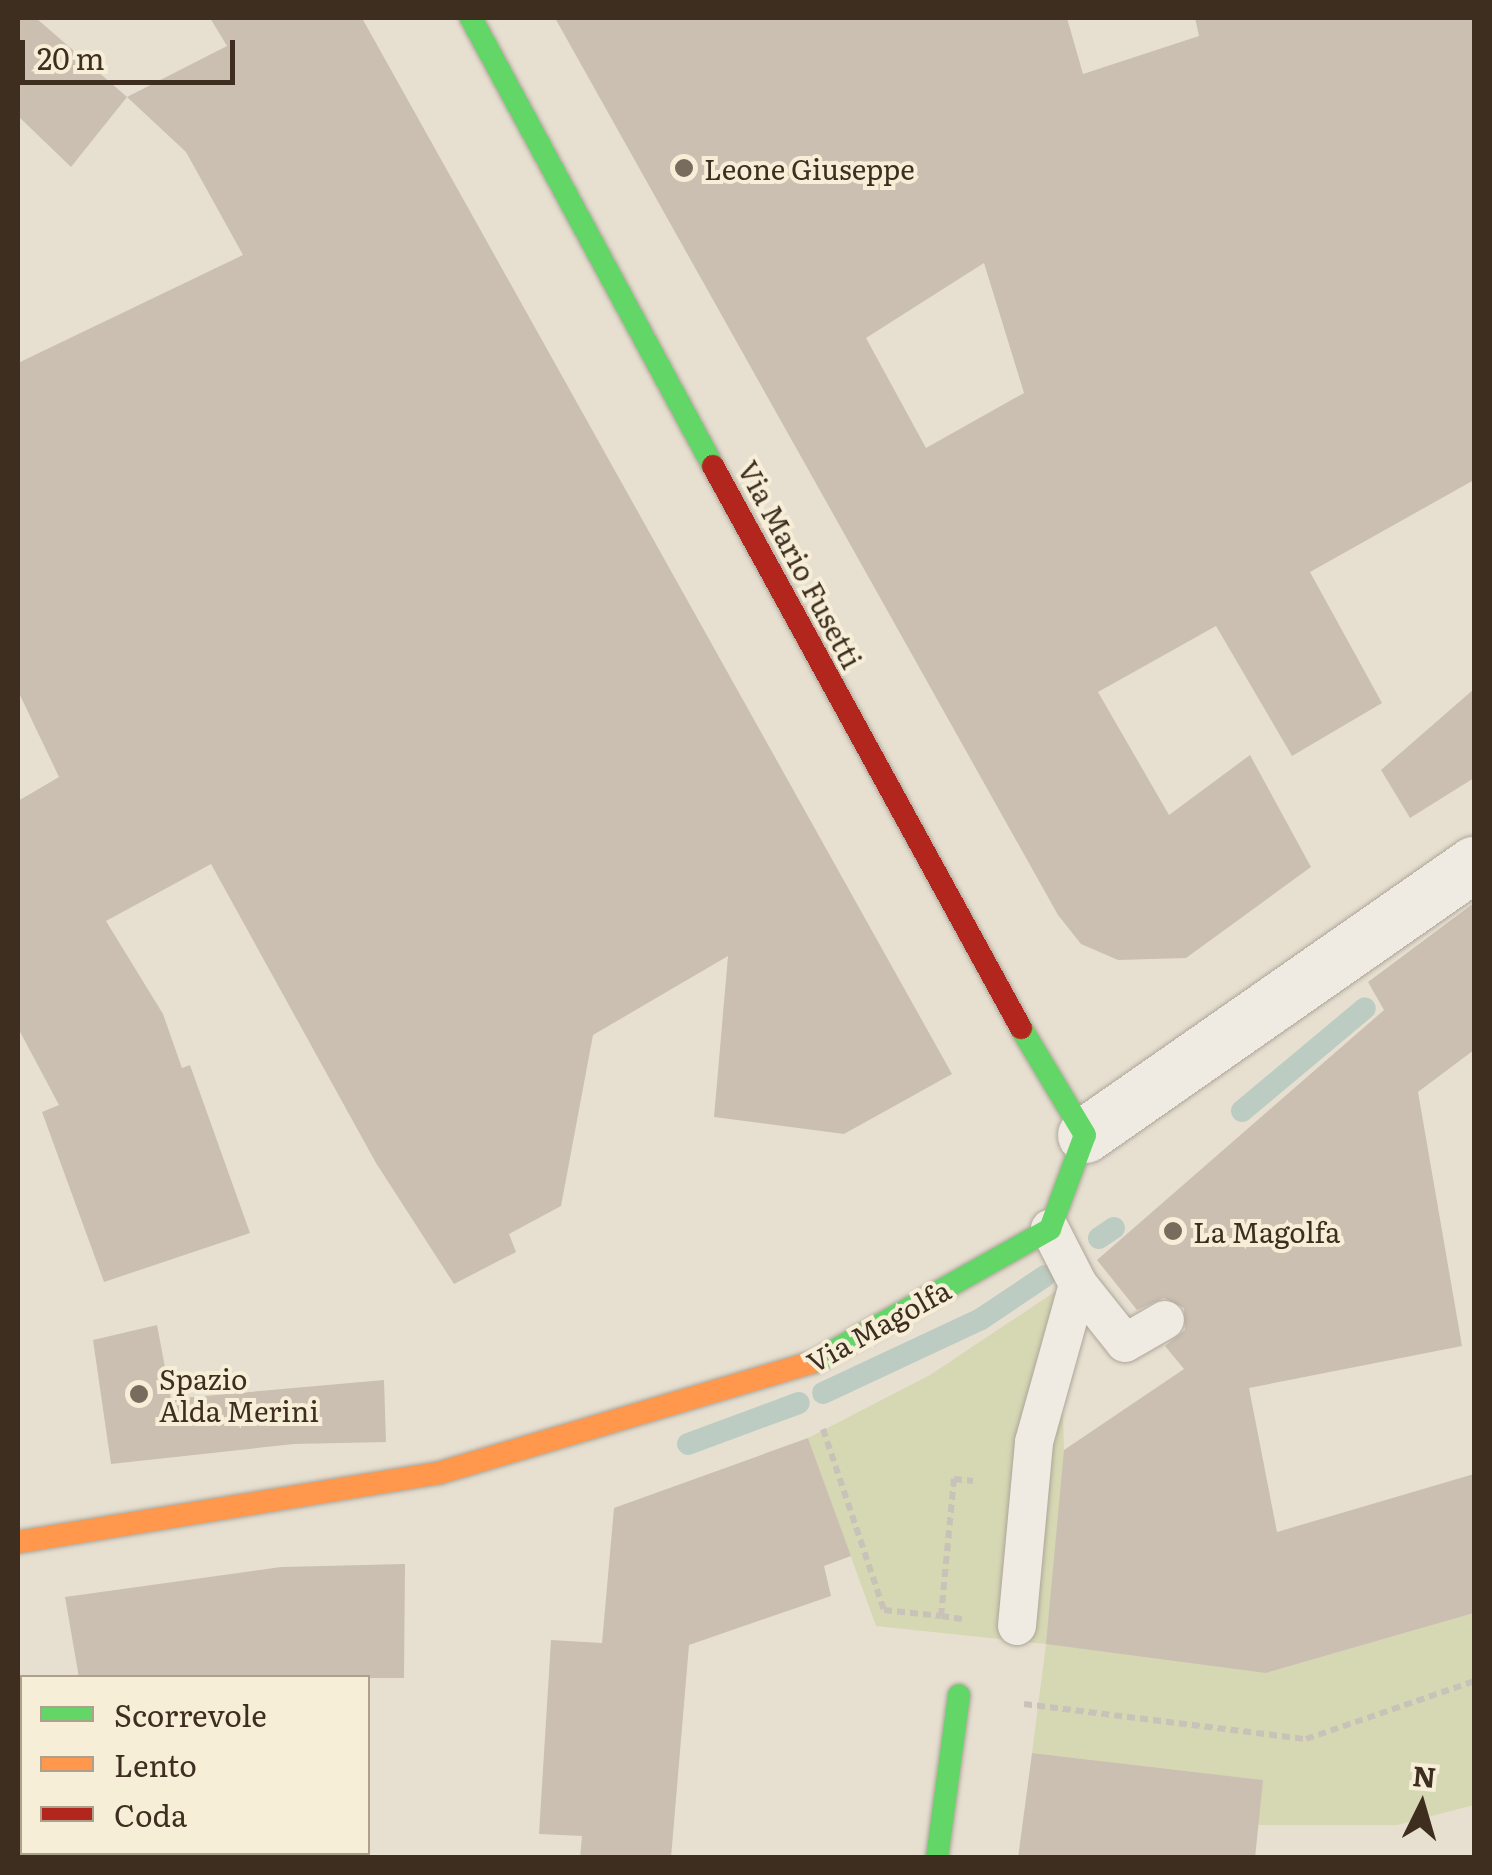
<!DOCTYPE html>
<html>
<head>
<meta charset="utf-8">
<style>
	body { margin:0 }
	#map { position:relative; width:1492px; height:1875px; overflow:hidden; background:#e7e0d1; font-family:Literata,serif }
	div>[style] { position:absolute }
	.green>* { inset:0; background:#d6d7b3 }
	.stream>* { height:22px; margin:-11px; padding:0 11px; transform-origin:11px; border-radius:11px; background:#bcccc2 }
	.building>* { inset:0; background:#cbbfb2 }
	.path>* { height:6px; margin-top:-3px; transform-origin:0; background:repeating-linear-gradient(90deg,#c8c2b9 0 8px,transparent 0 13px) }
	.roads { filter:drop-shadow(0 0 2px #ada599) drop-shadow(0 0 2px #ada599) }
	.lane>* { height:38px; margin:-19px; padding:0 19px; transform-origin:19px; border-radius:19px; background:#efebe3 }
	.street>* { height:55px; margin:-27.5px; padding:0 27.5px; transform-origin:27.5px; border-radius:27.5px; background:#efebe3 }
	.fast>* { height:22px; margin:-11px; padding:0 11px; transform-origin:11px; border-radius:11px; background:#63d668 }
	.slow>* { height:22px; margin:-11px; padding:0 11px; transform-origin:11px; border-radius:11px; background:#ff974d }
	.jam>* { height:22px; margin:-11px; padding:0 11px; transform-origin:11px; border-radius:11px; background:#b3261e }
	.dots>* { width:28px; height:28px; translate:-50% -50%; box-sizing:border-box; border:5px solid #f7eed8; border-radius:50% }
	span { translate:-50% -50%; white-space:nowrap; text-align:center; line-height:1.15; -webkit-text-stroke:8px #f7eed8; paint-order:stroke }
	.poi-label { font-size:28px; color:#3d2e20 }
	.left { translate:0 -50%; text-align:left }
	.street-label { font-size:28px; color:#3d2e20 }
	.frame { position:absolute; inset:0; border:20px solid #3d2e20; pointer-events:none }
	.legend { position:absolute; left:20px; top:1675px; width:350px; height:180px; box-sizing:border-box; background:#f7eed8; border:2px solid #ada18e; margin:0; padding:12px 18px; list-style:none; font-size:30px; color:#3d2e20 }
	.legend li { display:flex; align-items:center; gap:20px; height:50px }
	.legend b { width:50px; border:2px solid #ada18e }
	.north { position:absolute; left:1372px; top:1755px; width:100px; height:100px; -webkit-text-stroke:8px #f7eed8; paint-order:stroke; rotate:5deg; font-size:28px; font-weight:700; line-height:40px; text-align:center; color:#3d2e20 }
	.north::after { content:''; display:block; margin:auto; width:35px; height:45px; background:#3d2e20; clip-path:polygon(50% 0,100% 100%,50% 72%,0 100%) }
	.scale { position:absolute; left:20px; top:40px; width:215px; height:45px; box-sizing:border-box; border:5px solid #3d2e20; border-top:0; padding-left:12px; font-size:30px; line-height:35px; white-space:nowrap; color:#3d2e20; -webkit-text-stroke:8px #f7eed8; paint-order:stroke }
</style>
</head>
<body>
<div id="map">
	<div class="green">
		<i style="clip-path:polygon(1059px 1289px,1064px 1450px,1266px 1673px,1474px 1613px,1474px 1805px,1397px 1825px,1258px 1825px,1262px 1780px,1032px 1753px,1046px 1644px,876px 1626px,808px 1438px,930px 1375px)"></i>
	</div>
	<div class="stream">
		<i style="left:1242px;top:1111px;width:160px;rotate:-39.9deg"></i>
		<i style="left:1099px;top:1238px;width:18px;rotate:-34deg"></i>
		<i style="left:823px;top:1393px;width:174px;rotate:-25.1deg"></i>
		<i style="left:981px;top:1319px;width:77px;rotate:-33.9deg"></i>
		<i style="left:688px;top:1444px;width:118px;rotate:-20.3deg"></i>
	</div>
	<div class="building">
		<i style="clip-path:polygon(18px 18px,36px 18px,127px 97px,71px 167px,18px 116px)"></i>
		<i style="clip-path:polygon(210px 18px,362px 18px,952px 1074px,844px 1134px,714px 1117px,728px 956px,593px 1035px,561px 1206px,509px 1234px,516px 1252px,454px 1284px,376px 1163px,211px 864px,106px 921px,163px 1014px,182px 1068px,190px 1065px,250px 1233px,104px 1282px,42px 1112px,59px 1105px,18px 1028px,18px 801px,59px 777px,18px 691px,18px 363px,243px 255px,186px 152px,127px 97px,227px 46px)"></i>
		<i style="clip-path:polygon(evenodd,555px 18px,1067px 18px,1083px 74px,1199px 36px,1195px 18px,1474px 18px,1474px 480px,1310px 572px,1382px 703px,1292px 756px,1216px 626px,1098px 692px,1169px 815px,1250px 755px,1311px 867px,1186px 958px,1118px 960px,1081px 944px,1058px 915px,555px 18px,984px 263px,1024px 393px,926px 448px,866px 338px,984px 263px)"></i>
		<i style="clip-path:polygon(1474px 689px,1474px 778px,1410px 818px,1381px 770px)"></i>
		<i style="clip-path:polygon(1474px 903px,1474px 1050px,1418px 1092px,1462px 1346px,1249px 1388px,1277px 1532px,1474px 1474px,1474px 1613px,1266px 1673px,1046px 1644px,1064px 1450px,1184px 1369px,1165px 1346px,1185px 1330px,1184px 1308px,1164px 1298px,1137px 1310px,1097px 1260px,1384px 1010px,1368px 982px)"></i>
		<i style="clip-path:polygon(157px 1325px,171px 1399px,384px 1380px,386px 1442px,294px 1444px,111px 1464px,93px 1340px)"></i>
		<i style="clip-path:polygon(808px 1438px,851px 1556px,824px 1566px,831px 1596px,689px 1645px,671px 1858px,580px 1858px,582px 1836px,539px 1834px,551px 1640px,602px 1643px,614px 1508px)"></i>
		<i style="clip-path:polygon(405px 1564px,404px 1678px,79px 1678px,65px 1597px,281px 1567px)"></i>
		<i style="clip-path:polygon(1032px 1753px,1263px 1780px,1255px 1858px,1018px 1858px)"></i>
	</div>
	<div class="path">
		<i style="left:823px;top:1429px;width:191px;rotate:71.4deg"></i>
		<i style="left:884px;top:1610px;width:57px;rotate:6deg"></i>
		<i style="left:962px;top:1619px;width:21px;rotate:-172deg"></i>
		<i style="left:941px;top:1616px;width:138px;rotate:-84.6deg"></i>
		<i style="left:954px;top:1479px;width:19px;rotate:6deg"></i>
		<i style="left:1024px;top:1704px;width:284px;rotate:7.1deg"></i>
		<i style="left:1306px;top:1739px;width:178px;rotate:-19deg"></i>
	</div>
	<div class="roads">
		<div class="lane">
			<i style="left:1078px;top:1284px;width:75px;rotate:51.5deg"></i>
			<i style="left:1125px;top:1343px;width:46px;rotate:-29.9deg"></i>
			<i style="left:1017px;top:1626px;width:185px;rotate:-84.7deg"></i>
			<i style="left:1034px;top:1442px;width:164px;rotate:-74.4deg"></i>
			<i style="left:1078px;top:1284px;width:62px;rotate:-117deg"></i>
		</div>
		<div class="street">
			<i style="left:1085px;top:1135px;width:474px;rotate:-34.9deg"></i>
		</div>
		<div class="fast">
			<i style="left:471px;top:18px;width:509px;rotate:61.62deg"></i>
			<i style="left:814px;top:1362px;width:271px;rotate:-29.4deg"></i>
			<i style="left:1050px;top:1229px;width:100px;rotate:-69.6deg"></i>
			<i style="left:1085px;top:1135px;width:125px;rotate:-120.9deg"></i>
			<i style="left:937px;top:1858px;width:164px;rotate:-82.3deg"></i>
		</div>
		<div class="slow">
			<i style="left:18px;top:1542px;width:427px;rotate:-9.3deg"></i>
			<i style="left:439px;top:1473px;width:391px;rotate:-16.5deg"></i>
		</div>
		<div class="jam">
			<i style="left:713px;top:466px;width:641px;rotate:61.28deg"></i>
		</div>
	</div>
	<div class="dots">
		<i style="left:684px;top:168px;background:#786c5e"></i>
		<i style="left:1173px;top:1231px;background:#786c5e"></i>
		<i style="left:139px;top:1394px;background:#786c5e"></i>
	</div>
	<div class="poi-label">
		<span class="left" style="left:704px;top:168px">Leone Giuseppe</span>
		<span class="left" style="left:1193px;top:1231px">La Magolfa</span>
		<span class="left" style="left:159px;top:1394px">Spazio<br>Alda Merini</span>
	</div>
	<div class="street-label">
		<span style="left:801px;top:564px;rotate:62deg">Via Mario Fusetti</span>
		<span style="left:878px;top:1325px;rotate:-29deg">Via Magolfa</span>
	</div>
	<div class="frame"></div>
	<ul class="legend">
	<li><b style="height:12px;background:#63d668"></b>Scorrevole</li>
	<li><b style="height:12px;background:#ff974d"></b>Lento</li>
	<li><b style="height:12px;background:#b3261e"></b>Coda</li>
	</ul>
	<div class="north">N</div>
	<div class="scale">20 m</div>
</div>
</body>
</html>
